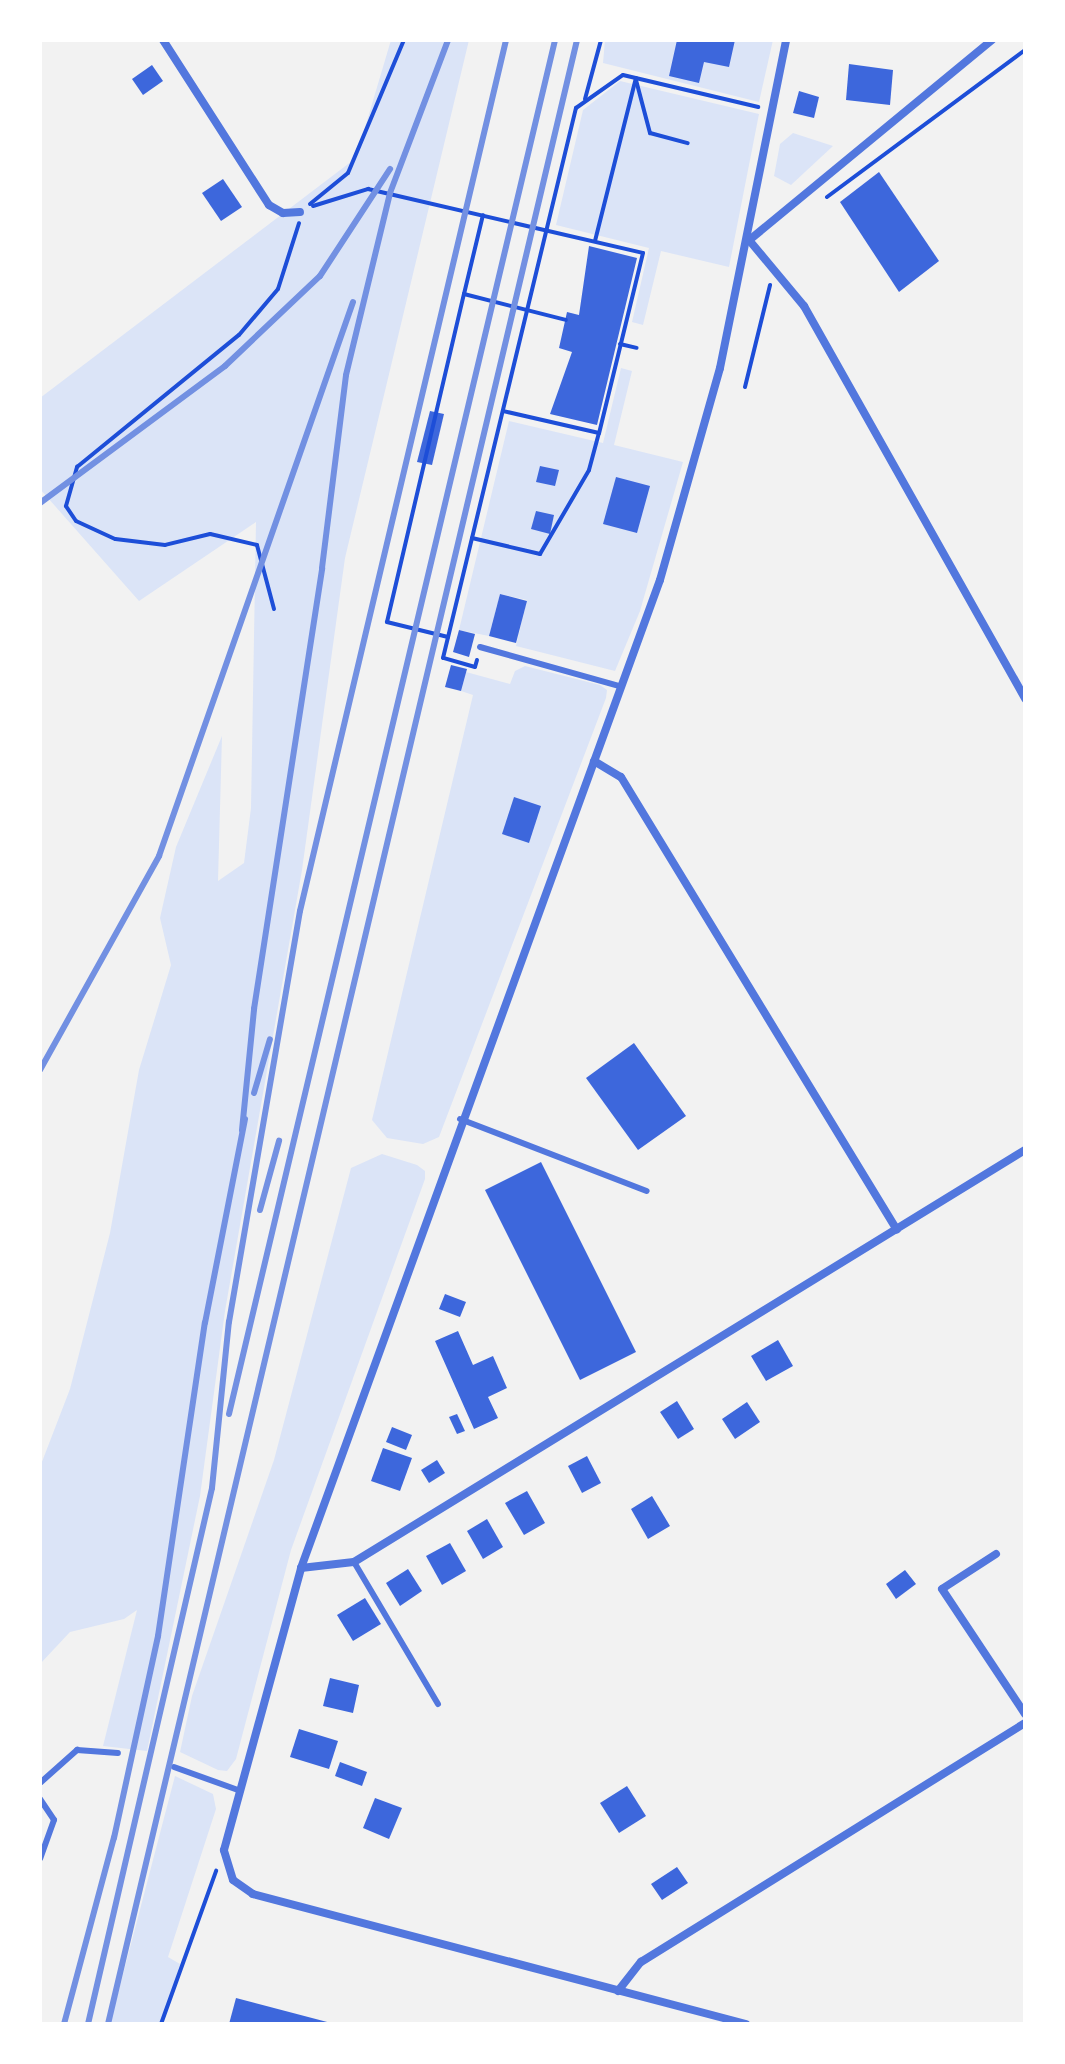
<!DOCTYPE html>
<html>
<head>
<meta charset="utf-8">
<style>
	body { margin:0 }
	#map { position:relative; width:1065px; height:2064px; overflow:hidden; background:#f2f2f2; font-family:Arial,sans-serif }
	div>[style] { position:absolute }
	.green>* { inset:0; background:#dbe4f7 }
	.building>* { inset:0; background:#3d67dc }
	.path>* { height:4px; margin:-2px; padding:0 2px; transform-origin:2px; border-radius:2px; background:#1d4ed8 }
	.service>* { height:6px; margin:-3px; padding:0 3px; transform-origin:3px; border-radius:3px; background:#5277de }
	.minor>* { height:8px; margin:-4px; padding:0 4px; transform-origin:4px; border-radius:4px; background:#5277de }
	.rail>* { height:6px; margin:-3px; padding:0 3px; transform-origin:3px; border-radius:3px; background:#7290e2 }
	span { translate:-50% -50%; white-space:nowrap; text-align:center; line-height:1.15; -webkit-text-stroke:8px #fff; paint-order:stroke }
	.frame { position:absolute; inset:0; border:42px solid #fff; pointer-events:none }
</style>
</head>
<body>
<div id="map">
	<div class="green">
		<i style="clip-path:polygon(391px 40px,469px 40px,345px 558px,302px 870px,225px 1311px,200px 1496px,147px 1751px,103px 1746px,137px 1610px,124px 1619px,70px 1632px,40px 1664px,40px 1467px,70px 1389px,110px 1233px,139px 1070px,171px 965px,160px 918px,176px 847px,222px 736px,218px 881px,244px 863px,251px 808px,256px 522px,139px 601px,40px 489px,40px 398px,356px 158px)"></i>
		<i style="clip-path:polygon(605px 40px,773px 40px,759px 102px,603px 63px)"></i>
		<i style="clip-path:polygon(620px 81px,759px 114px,729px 267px,661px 251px,643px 325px,632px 322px,649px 248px,556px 225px,583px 110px)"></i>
		<i style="clip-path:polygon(793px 133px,833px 146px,791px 185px,774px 176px,780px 144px)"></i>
		<i style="clip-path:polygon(621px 368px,632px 371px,614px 445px,683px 462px,640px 611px,615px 671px,516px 646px,527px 600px,500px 594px,489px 636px,459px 630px,509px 421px,603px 443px)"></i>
		<i style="clip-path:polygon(525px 666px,600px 685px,607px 690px,606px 698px,439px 1137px,423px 1144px,387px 1138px,372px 1120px,473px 695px,461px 691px,466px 672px,510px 684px,515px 671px)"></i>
		<i style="clip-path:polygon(382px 1154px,417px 1165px,425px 1171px,425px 1179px,291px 1550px,236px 1759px,227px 1771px,218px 1770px,180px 1752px,192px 1696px,274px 1460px,351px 1168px)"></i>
		<i style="clip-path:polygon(175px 1776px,213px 1794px,216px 1809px,168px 1957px,180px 1964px,162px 2024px,110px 2024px)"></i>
	</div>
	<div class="building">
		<i style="clip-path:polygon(677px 40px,735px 40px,729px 67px,704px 62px,699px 83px,669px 76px)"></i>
		<i style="clip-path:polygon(849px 64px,893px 70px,890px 105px,846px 100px)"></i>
		<i style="clip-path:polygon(152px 65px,163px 81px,143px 95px,132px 79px)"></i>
		<i style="clip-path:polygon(799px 91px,819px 97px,814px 118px,793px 113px)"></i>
		<i style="clip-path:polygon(879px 172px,939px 261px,899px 292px,840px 202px)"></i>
		<i style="clip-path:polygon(223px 179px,242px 207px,221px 221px,202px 193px)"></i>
		<i style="clip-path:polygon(589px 246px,637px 258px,597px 425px,550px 414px,572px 352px,559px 348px,567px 312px,579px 315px)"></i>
		<i style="clip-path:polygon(430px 411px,444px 414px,432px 465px,417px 462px)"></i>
		<i style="clip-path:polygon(540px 466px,559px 470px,555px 486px,536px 482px)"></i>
		<i style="clip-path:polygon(616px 477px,650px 486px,637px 533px,603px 524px)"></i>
		<i style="clip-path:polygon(536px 511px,554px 515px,550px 534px,531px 529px)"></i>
		<i style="clip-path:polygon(500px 594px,527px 601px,516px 643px,489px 636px)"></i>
		<i style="clip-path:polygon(459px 630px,475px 634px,469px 657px,453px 652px)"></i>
		<i style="clip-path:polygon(451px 665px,467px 669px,461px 691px,445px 687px)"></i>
		<i style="clip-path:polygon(514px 797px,541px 806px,529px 843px,502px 834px)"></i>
		<i style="clip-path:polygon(634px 1043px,686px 1116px,638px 1150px,586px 1078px)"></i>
		<i style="clip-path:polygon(541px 1162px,636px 1352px,580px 1380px,485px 1190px)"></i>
		<i style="clip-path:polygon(445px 1294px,466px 1302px,460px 1317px,439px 1309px)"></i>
		<i style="clip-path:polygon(458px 1331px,473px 1365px,493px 1356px,507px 1388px,488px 1397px,498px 1418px,474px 1429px,435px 1341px)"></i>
		<i style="clip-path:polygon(778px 1340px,793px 1366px,766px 1381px,751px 1356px)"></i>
		<i style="clip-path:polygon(677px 1401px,694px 1429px,678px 1439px,660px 1412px)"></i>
		<i style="clip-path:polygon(747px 1402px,760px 1422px,735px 1439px,722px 1419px)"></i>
		<i style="clip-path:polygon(457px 1414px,465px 1431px,457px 1434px,449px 1417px)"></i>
		<i style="clip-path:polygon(392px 1427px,412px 1435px,406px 1450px,386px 1442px)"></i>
		<i style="clip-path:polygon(383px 1448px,412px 1458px,400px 1491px,371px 1481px)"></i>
		<i style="clip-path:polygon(587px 1456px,601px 1483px,582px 1493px,568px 1466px)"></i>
		<i style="clip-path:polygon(437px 1460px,445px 1473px,429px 1483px,421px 1470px)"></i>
		<i style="clip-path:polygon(527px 1491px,545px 1523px,524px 1535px,505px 1503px)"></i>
		<i style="clip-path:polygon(652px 1496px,670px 1526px,648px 1539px,631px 1509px)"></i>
		<i style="clip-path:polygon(487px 1519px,503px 1547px,483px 1559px,467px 1531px)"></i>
		<i style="clip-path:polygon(450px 1543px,466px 1571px,442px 1585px,426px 1556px)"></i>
		<i style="clip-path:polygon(408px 1569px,422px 1591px,400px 1606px,386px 1583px)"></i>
		<i style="clip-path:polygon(905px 1570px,916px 1584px,896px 1599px,886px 1584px)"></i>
		<i style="clip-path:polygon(365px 1598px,381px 1624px,353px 1641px,337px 1615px)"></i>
		<i style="clip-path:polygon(330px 1678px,359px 1685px,353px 1713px,323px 1706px)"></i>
		<i style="clip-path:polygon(299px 1729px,338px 1741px,329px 1769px,290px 1757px)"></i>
		<i style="clip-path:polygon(340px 1762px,367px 1772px,362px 1786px,335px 1776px)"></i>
		<i style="clip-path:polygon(627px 1786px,646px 1816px,619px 1833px,600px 1803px)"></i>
		<i style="clip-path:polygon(375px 1798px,402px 1808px,389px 1839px,363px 1828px)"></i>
		<i style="clip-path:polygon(677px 1867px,688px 1883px,662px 1900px,651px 1884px)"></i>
		<i style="clip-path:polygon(236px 1998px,331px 2023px,331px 2024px,229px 2024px)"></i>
	</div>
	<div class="path">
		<i style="left:636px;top:80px;width:55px;rotate:75.2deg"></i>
		<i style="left:650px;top:133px;width:39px;rotate:15deg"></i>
		<i style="left:585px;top:99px;width:61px;rotate:-74.8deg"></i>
		<i style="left:827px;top:197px;width:247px;rotate:-36.6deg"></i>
		<i style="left:310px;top:204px;width:49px;rotate:-39.2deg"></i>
		<i style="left:348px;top:173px;width:144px;rotate:-67.2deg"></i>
		<i style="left:313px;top:206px;width:58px;rotate:-17.2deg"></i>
		<i style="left:368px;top:189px;width:282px;rotate:13.1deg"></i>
		<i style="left:643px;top:253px;width:185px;rotate:103.7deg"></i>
		<i style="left:599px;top:433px;width:98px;rotate:-167.1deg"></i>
		<i style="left:595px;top:241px;width:168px;rotate:-75.9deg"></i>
		<i style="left:464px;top:294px;width:81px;rotate:-76.5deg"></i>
		<i style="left:620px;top:344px;width:17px;rotate:13deg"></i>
		<i style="left:745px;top:387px;width:105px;rotate:-76.2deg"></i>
		<i style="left:472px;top:538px;width:70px;rotate:13.2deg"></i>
		<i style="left:540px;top:554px;width:97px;rotate:-59.7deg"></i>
		<i style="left:589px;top:470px;width:38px;rotate:-75deg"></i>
		<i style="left:274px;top:609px;width:66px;rotate:-104.9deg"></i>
		<i style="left:257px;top:545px;width:48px;rotate:-166.8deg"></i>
		<i style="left:210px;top:534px;width:46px;rotate:166.3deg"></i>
		<i style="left:165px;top:545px;width:50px;rotate:-173.2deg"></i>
		<i style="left:115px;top:539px;width:43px;rotate:-155.2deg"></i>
		<i style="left:76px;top:521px;width:18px;rotate:-124deg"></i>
		<i style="left:66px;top:506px;width:41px;rotate:-74.2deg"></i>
		<i style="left:77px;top:467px;width:209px;rotate:-39.2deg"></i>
		<i style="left:239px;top:335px;width:60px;rotate:-49.7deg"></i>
		<i style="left:278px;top:289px;width:69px;rotate:-72.3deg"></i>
		<i style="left:448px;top:637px;width:63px;rotate:-166.2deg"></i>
		<i style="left:387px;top:622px;width:337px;rotate:-76.8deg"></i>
		<i style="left:464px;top:294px;width:105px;rotate:14.3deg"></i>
		<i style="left:477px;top:660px;width:7px;rotate:106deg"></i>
		<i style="left:475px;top:667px;width:33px;rotate:-164deg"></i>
		<i style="left:443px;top:658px;width:566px;rotate:-76.41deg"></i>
		<i style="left:576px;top:108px;width:57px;rotate:-35.1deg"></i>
		<i style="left:623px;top:75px;width:139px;rotate:13.3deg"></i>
		<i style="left:161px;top:2024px;width:163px;rotate:-70.2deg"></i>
	</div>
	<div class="service">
		<i style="left:480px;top:647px;width:144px;rotate:15.7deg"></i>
		<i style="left:460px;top:1119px;width:200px;rotate:21.1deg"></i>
		<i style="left:354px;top:1562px;width:165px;rotate:59.4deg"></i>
		<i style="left:174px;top:1767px;width:68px;rotate:19.8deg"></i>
		<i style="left:40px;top:1783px;width:50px;rotate:-41.7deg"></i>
		<i style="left:77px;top:1750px;width:41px;rotate:4.2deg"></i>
		<i style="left:40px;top:1799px;width:25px;rotate:56deg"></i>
		<i style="left:54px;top:1820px;width:41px;rotate:109.7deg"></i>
	</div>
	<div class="minor">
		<i style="left:163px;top:40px;width:196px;rotate:57.3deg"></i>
		<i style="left:269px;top:205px;width:16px;rotate:30deg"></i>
		<i style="left:283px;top:213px;width:17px;rotate:-3deg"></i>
		<i style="left:992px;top:40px;width:315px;rotate:140.5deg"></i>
		<i style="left:749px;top:240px;width:86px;rotate:50.2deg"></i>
		<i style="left:804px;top:306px;width:451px;rotate:60.6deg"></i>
		<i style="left:594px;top:761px;width:31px;rotate:31deg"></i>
		<i style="left:621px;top:777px;width:530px;rotate:58.65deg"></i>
		<i style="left:996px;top:1554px;width:64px;rotate:147.1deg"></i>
		<i style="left:942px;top:1589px;width:150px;rotate:56.4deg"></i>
		<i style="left:301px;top:1568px;width:53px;rotate:-6.5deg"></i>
		<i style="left:354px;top:1562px;width:787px;rotate:-31.55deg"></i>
		<i style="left:618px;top:1991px;width:37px;rotate:-52deg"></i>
		<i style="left:641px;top:1962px;width:452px;rotate:-31.9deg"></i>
		<i style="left:746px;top:2024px;width:510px;rotate:-165.23deg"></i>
		<i style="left:253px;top:1894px;width:24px;rotate:-145deg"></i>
		<i style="left:233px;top:1880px;width:31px;rotate:-107deg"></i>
		<i style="left:224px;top:1850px;width:292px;rotate:-74.7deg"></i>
		<i style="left:301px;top:1568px;width:1051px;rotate:-70.03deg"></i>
		<i style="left:660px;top:580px;width:220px;rotate:-74.2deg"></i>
		<i style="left:720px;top:368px;width:335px;rotate:-78.6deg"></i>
	</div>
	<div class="rail">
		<i style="left:40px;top:503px;width:230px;rotate:-36.5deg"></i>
		<i style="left:225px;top:366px;width:131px;rotate:-43.5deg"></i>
		<i style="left:320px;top:276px;width:128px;rotate:-56.8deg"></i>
		<i style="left:40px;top:1070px;width:245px;rotate:-60.9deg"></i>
		<i style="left:159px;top:856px;width:587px;rotate:-70.7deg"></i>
		<i style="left:254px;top:1093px;width:56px;rotate:-73.5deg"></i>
		<i style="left:242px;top:1130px;width:122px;rotate:-84.3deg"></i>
		<i style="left:254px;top:1009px;width:446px;rotate:-81.2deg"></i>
		<i style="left:322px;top:568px;width:194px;rotate:-82.9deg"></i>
		<i style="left:346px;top:375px;width:187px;rotate:-76.4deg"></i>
		<i style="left:390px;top:193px;width:164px;rotate:-69.2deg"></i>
		<i style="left:260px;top:1210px;width:72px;rotate:-74.6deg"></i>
		<i style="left:229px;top:1414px;width:1412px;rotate:-76.65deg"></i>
		<i style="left:64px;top:2024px;width:193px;rotate:-75deg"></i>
		<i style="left:114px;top:1838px;width:207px;rotate:-77.7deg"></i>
		<i style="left:158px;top:1636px;width:317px;rotate:-81.5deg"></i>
		<i style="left:205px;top:1323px;width:208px;rotate:-78.9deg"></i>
		<i style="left:88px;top:2024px;width:550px;rotate:-76.97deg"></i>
		<i style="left:212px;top:1488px;width:167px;rotate:-84.2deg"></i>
		<i style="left:229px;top:1322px;width:417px;rotate:-80.2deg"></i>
		<i style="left:300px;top:911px;width:895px;rotate:-76.69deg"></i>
		<i style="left:108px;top:2024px;width:2039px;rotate:-76.7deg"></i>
	</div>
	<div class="frame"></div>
</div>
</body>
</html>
